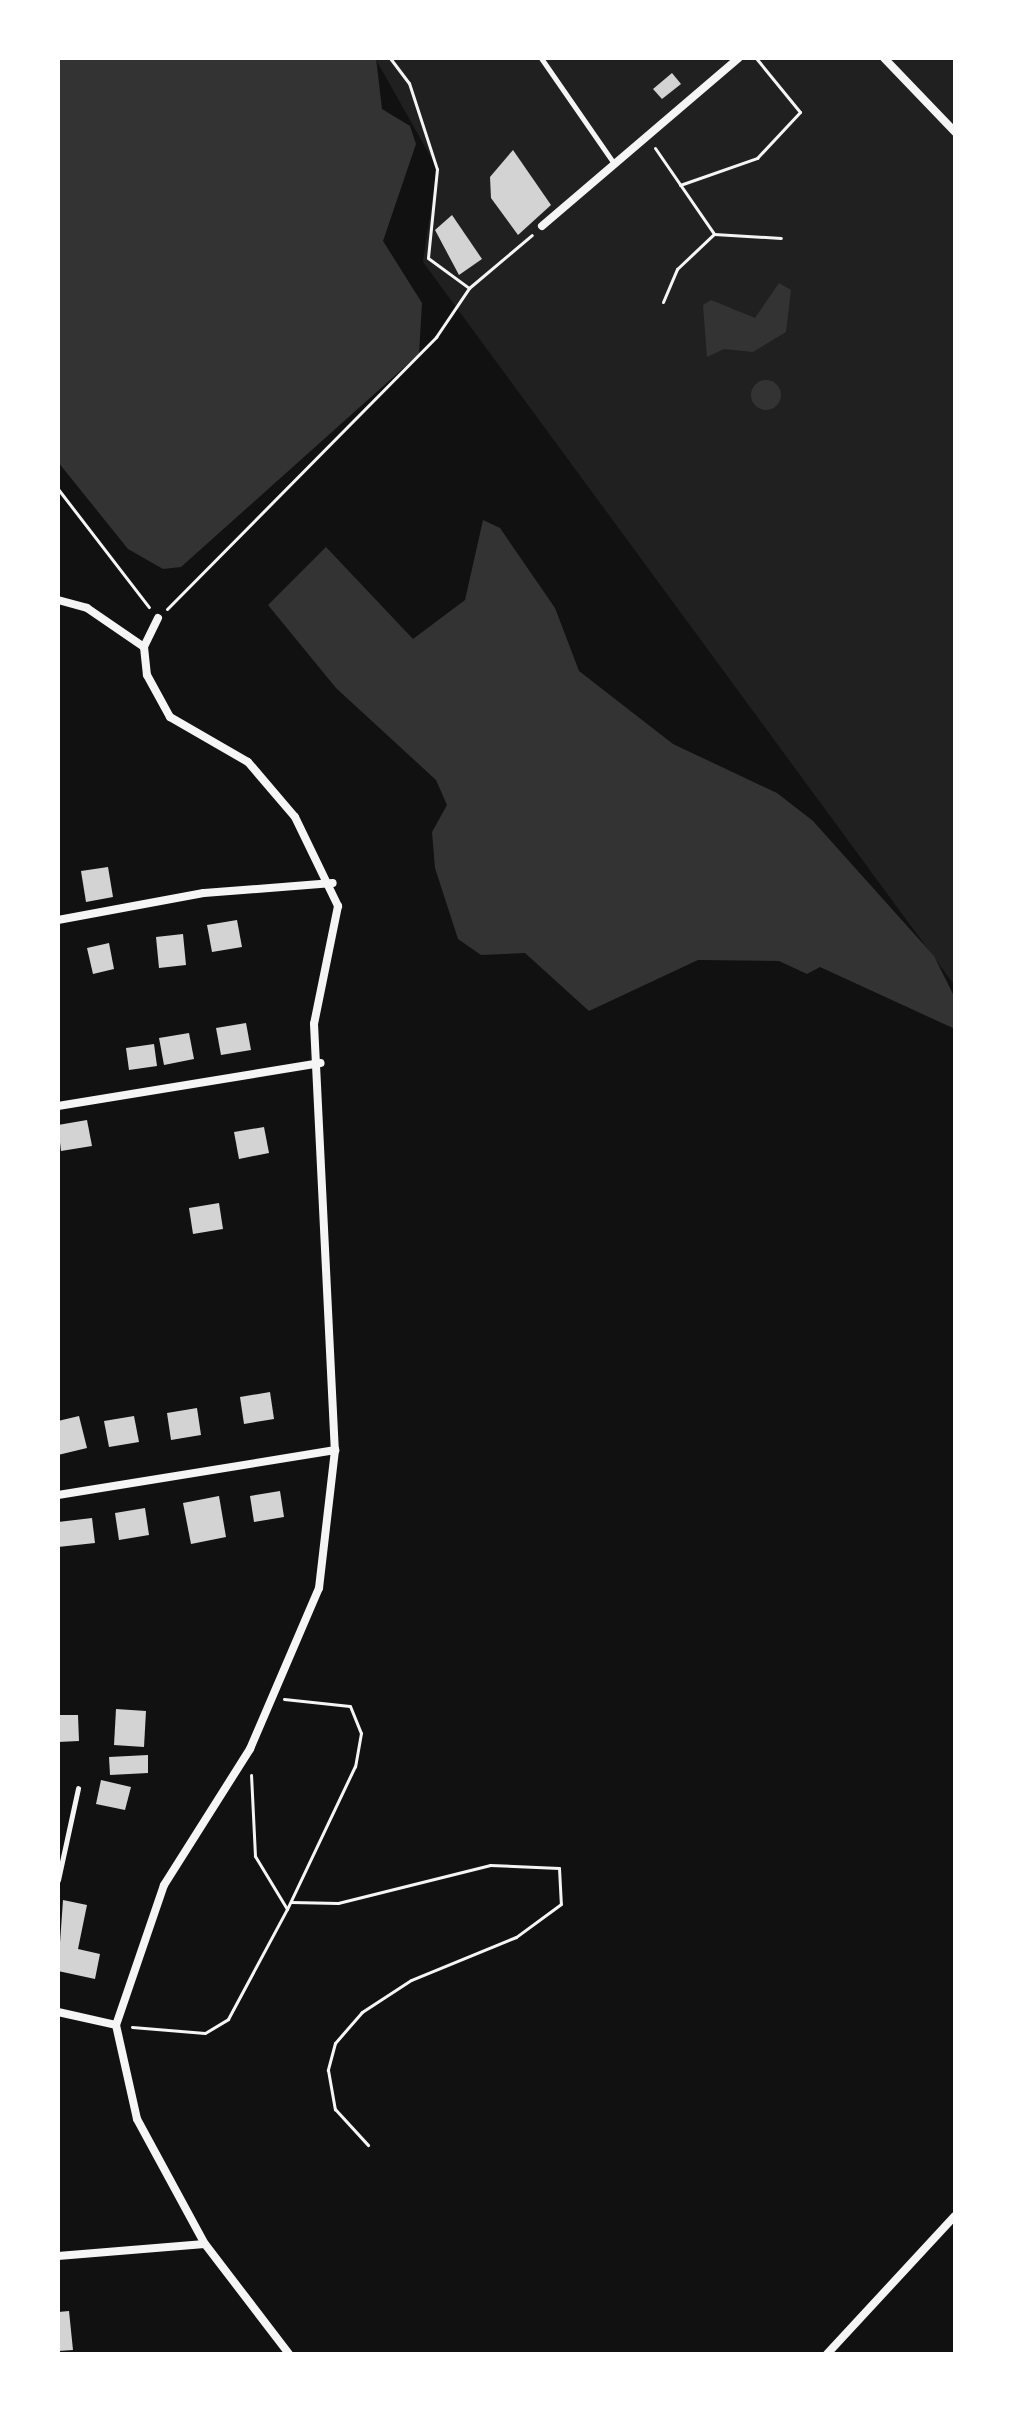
<!DOCTYPE html>
<html>
<head>
<meta charset="utf-8">
<style>
	body { margin:0 }
	#map { position:relative; width:1013px; height:2412px; overflow:hidden; background:#111; font-family:Lora,serif }
	div>[style] { position:absolute }
	.green>* { inset:0; background:#202020 }
	.water>* { inset:0; background:#333 }
	.round { border-radius:50% }
	.building>* { inset:0; background:#d3d3d3 }
	.path>* { height:3px; margin:-1.5px; padding:0 1.5px; transform-origin:1.5px; border-radius:1.5px; background:#f5f5f5 }
	.service>* { height:5px; margin:-2.5px; padding:0 2.5px; transform-origin:2.5px; border-radius:2.5px; background:#f5f5f5 }
	.minor>* { height:8px; margin:-4px; padding:0 4px; transform-origin:4px; border-radius:4px; background:#f5f5f5 }
	span { translate:-50% -50%; white-space:nowrap; text-align:center; line-height:1.15; -webkit-text-stroke:8px #fff; paint-order:stroke }
	.frame { position:absolute; inset:0; border:60px solid #fff; pointer-events:none }
</style>
</head>
<body>
<div id="map">
	<div class="green">
		<i style="clip-path:polygon(375px 58px,955px 58px,955px 986px,423px 262px,437px 168px)"></i>
	</div>
	<div class="water">
		<i style="clip-path:polygon(58px 58px,376px 58px,382px 109px,410px 126px,416px 144px,383px 241px,422px 303px,419px 354px,181px 567px,163px 569px,128px 549px,58px 462px)"></i>
		<i style="clip-path:polygon(779px 283px,791px 290px,786px 332px,753px 352px,724px 349px,707px 357px,703px 305px,711px 300px,755px 318px)"></i>
		<i class="round" style="left:751px;top:380px;width:30px;height:30px"></i>
		<i style="clip-path:polygon(483px 520px,500px 528px,555px 608px,579px 671px,673px 744px,777px 793px,813px 821px,934px 956px,955px 998px,955px 1029px,820px 967px,807px 974px,779px 961px,698px 960px,589px 1011px,525px 953px,481px 955px,458px 939px,435px 868px,432px 832px,447px 805px,436px 780px,336px 688px,268px 605px,326px 547px,413px 639px,465px 600px)"></i>
	</div>
	<div class="building">
		<i style="clip-path:polygon(672px 73px,681px 84px,662px 99px,653px 89px)"></i>
		<i style="clip-path:polygon(513px 150px,551px 205px,518px 235px,491px 198px,490px 177px)"></i>
		<i style="clip-path:polygon(452px 215px,482px 259px,459px 275px,435px 230px)"></i>
		<i style="clip-path:polygon(108px 867px,113px 897px,86px 902px,81px 871px)"></i>
		<i style="clip-path:polygon(237px 920px,242px 947px,212px 952px,207px 925px)"></i>
		<i style="clip-path:polygon(183px 934px,186px 965px,159px 968px,156px 937px)"></i>
		<i style="clip-path:polygon(109px 943px,114px 969px,93px 974px,87px 948px)"></i>
		<i style="clip-path:polygon(246px 1023px,251px 1050px,221px 1055px,216px 1028px)"></i>
		<i style="clip-path:polygon(189px 1033px,194px 1059px,164px 1065px,159px 1038px)"></i>
		<i style="clip-path:polygon(154px 1044px,157px 1066px,129px 1070px,126px 1048px)"></i>
		<i style="clip-path:polygon(87px 1120px,92px 1146px,61px 1151px,58px 1125px)"></i>
		<i style="clip-path:polygon(264px 1127px,269px 1153px,239px 1159px,234px 1132px)"></i>
		<i style="clip-path:polygon(219px 1203px,223px 1229px,193px 1234px,189px 1208px)"></i>
		<i style="clip-path:polygon(270px 1392px,274px 1419px,244px 1424px,240px 1397px)"></i>
		<i style="clip-path:polygon(197px 1408px,201px 1435px,171px 1440px,167px 1413px)"></i>
		<i style="clip-path:polygon(79px 1416px,87px 1448px,58px 1455px,58px 1421px)"></i>
		<i style="clip-path:polygon(134px 1416px,139px 1442px,109px 1447px,104px 1421px)"></i>
		<i style="clip-path:polygon(280px 1491px,284px 1517px,254px 1522px,250px 1496px)"></i>
		<i style="clip-path:polygon(219px 1496px,226px 1537px,191px 1544px,183px 1503px)"></i>
		<i style="clip-path:polygon(145px 1508px,149px 1535px,119px 1540px,115px 1513px)"></i>
		<i style="clip-path:polygon(92px 1518px,95px 1543px,58px 1547px,58px 1522px)"></i>
		<i style="clip-path:polygon(116px 1709px,146px 1711px,144px 1747px,114px 1745px)"></i>
		<i style="clip-path:polygon(58px 1715px,78px 1715px,79px 1741px,58px 1742px)"></i>
		<i style="clip-path:polygon(148px 1755px,148px 1773px,110px 1775px,109px 1757px)"></i>
		<i style="clip-path:polygon(101px 1780px,131px 1787px,125px 1810px,96px 1804px)"></i>
		<i style="clip-path:polygon(63px 1900px,87px 1905px,78px 1949px,100px 1954px,95px 1979px,58px 1971px)"></i>
		<i style="clip-path:polygon(69px 2311px,73px 2350px,58px 2351px,58px 2312px)"></i>
	</div>
	<div class="path">
		<i style="left:390px;top:58px;width:31px;rotate:53deg"></i>
		<i style="left:409px;top:83px;width:90px;rotate:72deg"></i>
		<i style="left:437px;top:169px;width:89px;rotate:95.8deg"></i>
		<i style="left:428px;top:258px;width:51px;rotate:36.2deg"></i>
		<i style="left:655px;top:148px;width:104px;rotate:55.5deg"></i>
		<i style="left:680px;top:185px;width:82px;rotate:-19.3deg"></i>
		<i style="left:757px;top:158px;width:63px;rotate:-46.9deg"></i>
		<i style="left:800px;top:112px;width:70px;rotate:-129.2deg"></i>
		<i style="left:663px;top:302px;width:36px;rotate:-67deg"></i>
		<i style="left:677px;top:269px;width:51px;rotate:-43.4deg"></i>
		<i style="left:714px;top:234px;width:67px;rotate:3.4deg"></i>
		<i style="left:58px;top:489px;width:149px;rotate:52.4deg"></i>
		<i style="left:167px;top:609px;width:383px;rotate:-45.3deg"></i>
		<i style="left:436px;top:337px;width:59px;rotate:-56deg"></i>
		<i style="left:469px;top:288px;width:82px;rotate:-40.1deg"></i>
		<i style="left:284px;top:1699px;width:66px;rotate:6.1deg"></i>
		<i style="left:350px;top:1706px;width:29px;rotate:68deg"></i>
		<i style="left:361px;top:1733px;width:34px;rotate:100deg"></i>
		<i style="left:355px;top:1766px;width:158px;rotate:115.4deg"></i>
		<i style="left:291px;top:1902px;width:47px;rotate:1.2deg"></i>
		<i style="left:338px;top:1903px;width:157px;rotate:-14deg"></i>
		<i style="left:490px;top:1865px;width:69px;rotate:2.5deg"></i>
		<i style="left:559px;top:1868px;width:36px;rotate:87deg"></i>
		<i style="left:561px;top:1904px;width:56px;rotate:143.7deg"></i>
		<i style="left:516px;top:1937px;width:113px;rotate:157.7deg"></i>
		<i style="left:411px;top:1980px;width:59px;rotate:146.9deg"></i>
		<i style="left:362px;top:2012px;width:41px;rotate:131.1deg"></i>
		<i style="left:335px;top:2043px;width:28px;rotate:105deg"></i>
		<i style="left:328px;top:2070px;width:40px;rotate:80deg"></i>
		<i style="left:335px;top:2109px;width:49px;rotate:47.5deg"></i>
		<i style="left:132px;top:2027px;width:73px;rotate:4.7deg"></i>
		<i style="left:205px;top:2033px;width:27px;rotate:-31deg"></i>
		<i style="left:228px;top:2019px;width:125px;rotate:-61.8deg"></i>
		<i style="left:287px;top:1909px;width:62px;rotate:-121.1deg"></i>
		<i style="left:255px;top:1856px;width:81px;rotate:-92.8deg"></i>
	</div>
	<div class="service">
		<i style="left:541px;top:58px;width:126px;rotate:55.3deg"></i>
		<i style="left:58px;top:1880px;width:94px;rotate:-77.7deg"></i>
	</div>
	<div class="minor">
		<i style="left:884px;top:58px;width:103px;rotate:46.2deg"></i>
		<i style="left:542px;top:226px;width:259px;rotate:-40.5deg"></i>
		<i style="left:58px;top:600px;width:30px;rotate:15deg"></i>
		<i style="left:87px;top:608px;width:69px;rotate:34.4deg"></i>
		<i style="left:158px;top:618px;width:32px;rotate:116deg"></i>
		<i style="left:144px;top:647px;width:28px;rotate:84deg"></i>
		<i style="left:147px;top:675px;width:48px;rotate:61.3deg"></i>
		<i style="left:170px;top:717px;width:90px;rotate:30deg"></i>
		<i style="left:248px;top:762px;width:72px;rotate:49.5deg"></i>
		<i style="left:295px;top:817px;width:99px;rotate:64.2deg"></i>
		<i style="left:338px;top:906px;width:120px;rotate:101.5deg"></i>
		<i style="left:314px;top:1024px;width:427px;rotate:87.2deg"></i>
		<i style="left:58px;top:920px;width:148px;rotate:-10.5deg"></i>
		<i style="left:204px;top:893px;width:129px;rotate:-4.4deg"></i>
		<i style="left:58px;top:1106px;width:266px;rotate:-9.3deg"></i>
		<i style="left:58px;top:1495px;width:281px;rotate:-9.2deg"></i>
		<i style="left:335px;top:1450px;width:139px;rotate:96.6deg"></i>
		<i style="left:319px;top:1588px;width:175px;rotate:113.2deg"></i>
		<i style="left:250px;top:1749px;width:161px;rotate:122.3deg"></i>
		<i style="left:164px;top:1885px;width:148px;rotate:108.9deg"></i>
		<i style="left:58px;top:2012px;width:59px;rotate:12.6deg"></i>
		<i style="left:116px;top:2025px;width:96px;rotate:77.4deg"></i>
		<i style="left:137px;top:2119px;width:142px;rotate:61.5deg"></i>
		<i style="left:205px;top:2244px;width:138px;rotate:52.6deg"></i>
		<i style="left:58px;top:2256px;width:147px;rotate:-4.7deg"></i>
		<i style="left:827px;top:2354px;width:188px;rotate:-47.2deg"></i>
	</div>
	<div class="frame"></div>
</div>
</body>
</html>
